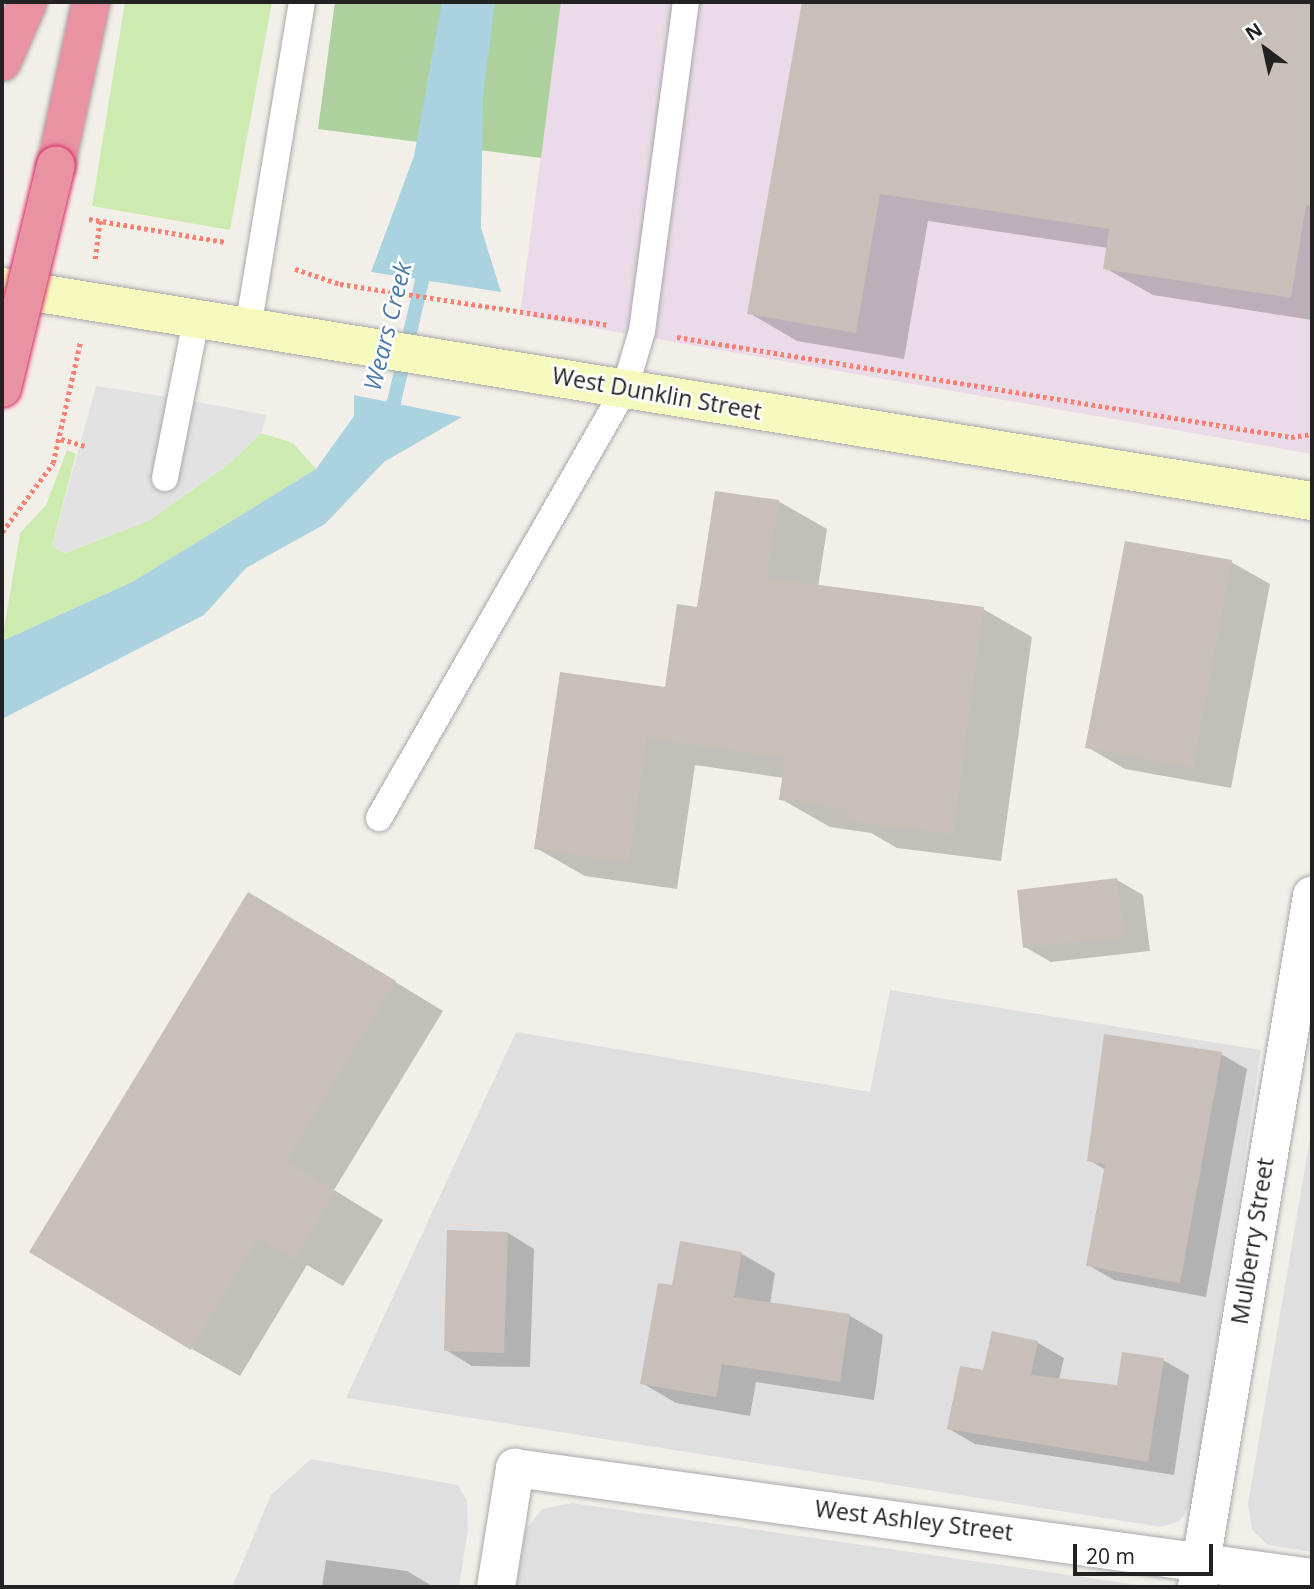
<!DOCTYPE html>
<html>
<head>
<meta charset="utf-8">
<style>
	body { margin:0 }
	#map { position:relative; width:1314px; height:1589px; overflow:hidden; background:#f2efe9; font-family:"Open Sans",sans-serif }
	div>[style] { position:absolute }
	.residential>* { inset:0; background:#e0dfdf }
	.industrial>* { inset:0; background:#ebdbe8 }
	.grass>* { inset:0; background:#cdebb0 }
	.forest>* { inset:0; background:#add19e }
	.parking>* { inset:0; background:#e2e2e2 }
	.water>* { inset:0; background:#aad3df }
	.shadow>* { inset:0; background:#0003 }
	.stream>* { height:14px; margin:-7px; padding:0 7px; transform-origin:7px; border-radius:7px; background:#aad3df }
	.building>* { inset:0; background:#c7bfb8 }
	.path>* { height:4.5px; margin-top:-2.25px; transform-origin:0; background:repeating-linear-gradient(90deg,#fa8072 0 3.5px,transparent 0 7px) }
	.roads { filter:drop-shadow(0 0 2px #a9a9a9) drop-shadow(0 0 2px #a9a9a9) }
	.lane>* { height:26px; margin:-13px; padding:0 13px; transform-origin:13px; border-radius:13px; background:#fff }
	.street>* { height:38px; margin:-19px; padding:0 19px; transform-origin:19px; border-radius:19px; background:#fff }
	.secondary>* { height:38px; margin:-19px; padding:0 19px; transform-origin:19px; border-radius:19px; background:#f7fabf }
	.highway>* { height:38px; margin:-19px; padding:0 19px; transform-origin:19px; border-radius:19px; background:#e892a2 }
	.bridges { filter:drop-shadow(0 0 2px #dc2a67) drop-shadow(0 0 2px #dc2a67) }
	.highway-bridge>* { height:38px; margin:-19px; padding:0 19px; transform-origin:19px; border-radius:19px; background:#e892a2 }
	span { translate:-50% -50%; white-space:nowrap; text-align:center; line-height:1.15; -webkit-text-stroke:5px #fff; paint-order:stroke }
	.street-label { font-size:23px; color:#222 }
	.water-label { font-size:24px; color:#4a7aab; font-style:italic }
	.frame { position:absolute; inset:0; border:4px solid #222; pointer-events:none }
	.north { position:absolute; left:1230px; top:14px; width:70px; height:70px; -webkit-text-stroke:5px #fff; paint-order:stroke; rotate:327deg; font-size:19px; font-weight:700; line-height:28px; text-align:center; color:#222 }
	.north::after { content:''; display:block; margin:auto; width:24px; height:32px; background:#222; clip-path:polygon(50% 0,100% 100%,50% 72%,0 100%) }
	.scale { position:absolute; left:1073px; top:1544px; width:140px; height:32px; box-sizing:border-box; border:4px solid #222; border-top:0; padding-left:9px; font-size:21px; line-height:24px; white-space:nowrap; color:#222; -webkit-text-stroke:5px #fff; paint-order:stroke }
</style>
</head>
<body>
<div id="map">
	<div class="residential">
		<i style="clip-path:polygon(890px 990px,1261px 1050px,1193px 1501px,1180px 1521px,1161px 1527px,346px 1398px,516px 1032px,870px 1092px)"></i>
		<i style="clip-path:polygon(1312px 1126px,1312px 1552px,1268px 1545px,1252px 1530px,1248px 1504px)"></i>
		<i style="clip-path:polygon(311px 1459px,458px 1485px,467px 1501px,468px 1530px,459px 1587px,232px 1587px,271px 1495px)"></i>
		<i style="clip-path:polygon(572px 1503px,1138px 1585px,1144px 1587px,516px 1587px,526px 1529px,542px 1509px)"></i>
	</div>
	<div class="industrial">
		<i style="clip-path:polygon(561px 2px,1312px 2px,1312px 454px,520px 315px)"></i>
	</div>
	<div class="grass">
		<i style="clip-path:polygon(125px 2px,272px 2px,230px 230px,92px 206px)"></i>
		<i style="clip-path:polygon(261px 433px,293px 443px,316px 469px,132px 582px,2px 641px,20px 533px,46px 505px,67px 450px,76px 454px,52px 546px,65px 553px,148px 521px,229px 464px)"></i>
	</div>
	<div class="forest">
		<i style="clip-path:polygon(335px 2px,561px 2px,541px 158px,318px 129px)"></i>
	</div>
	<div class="parking">
		<i style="clip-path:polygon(96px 386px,182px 399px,267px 415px,261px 433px,229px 464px,148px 521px,65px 553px,52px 546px)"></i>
	</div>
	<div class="water">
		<i style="clip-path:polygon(442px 2px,495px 2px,483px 96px,481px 228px,501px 292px,371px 272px,414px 156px)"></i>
		<i style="clip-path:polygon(354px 395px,462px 417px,384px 462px,325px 524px,246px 568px,204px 615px,2px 719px,2px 641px,132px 582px,316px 469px,354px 416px)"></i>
	</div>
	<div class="shadow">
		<i style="clip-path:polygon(804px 2px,1312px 2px,1312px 320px,1153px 295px,1105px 268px,1108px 248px,928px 221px,904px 359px,797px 341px,749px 313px)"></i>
		<i style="clip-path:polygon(778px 501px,827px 529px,818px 587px,983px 609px,1032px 637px,1001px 861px,897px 848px,871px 833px,830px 827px,781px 799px,784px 778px,695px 765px,677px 889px,585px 876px,536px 848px,666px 689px,699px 609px)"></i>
		<i style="clip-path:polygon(1231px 562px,1270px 584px,1231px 788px,1125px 769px,1087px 747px)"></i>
		<i style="clip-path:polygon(1117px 880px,1143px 895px,1150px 951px,1051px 962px,1025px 947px)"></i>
		<i style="clip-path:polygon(297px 922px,443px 1011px,334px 1190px,383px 1220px,343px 1286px,307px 1265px,240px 1376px,192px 1349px)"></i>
		<i style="clip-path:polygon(1221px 1054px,1247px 1069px,1206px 1297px,1114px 1280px,1088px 1265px,1106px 1170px,1089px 1160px)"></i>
		<i style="clip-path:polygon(508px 1233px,534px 1249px,530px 1367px,472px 1366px,446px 1350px)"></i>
		<i style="clip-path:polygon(742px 1254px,775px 1273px,770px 1304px,850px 1316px,883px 1335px,874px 1400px,756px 1382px,750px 1416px,676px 1403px,642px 1383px,674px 1287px)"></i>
		<i style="clip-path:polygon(993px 1333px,1038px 1343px,1064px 1358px,1059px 1380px,1118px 1387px,1163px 1360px,1189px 1375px,1174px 1475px,975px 1444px,949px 1429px,984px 1372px)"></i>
		<i style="clip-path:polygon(326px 1560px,407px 1571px,434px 1587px,322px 1587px)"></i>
	</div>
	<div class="stream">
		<i style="left:383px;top:417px;width:19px;rotate:-54deg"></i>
		<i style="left:394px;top:402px;width:143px;rotate:-77deg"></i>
	</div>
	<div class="building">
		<i style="clip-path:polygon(802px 2px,1312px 2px,1312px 206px,1306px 205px,1291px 298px,1103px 269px,1109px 229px,880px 194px,856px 333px,747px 314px)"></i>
		<i style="clip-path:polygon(715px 491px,779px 500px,767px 578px,984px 607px,953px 835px,847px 821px,849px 809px,779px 800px,785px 758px,647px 738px,629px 863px,534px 849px,560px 672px,665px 687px,677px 604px,697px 607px)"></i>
		<i style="clip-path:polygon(1125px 541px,1232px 560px,1193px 768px,1085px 748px)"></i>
		<i style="clip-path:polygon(1117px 878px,1125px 937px,1023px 948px,1017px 890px)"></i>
		<i style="clip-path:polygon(248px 892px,396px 981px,287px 1161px,336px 1191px,294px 1260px,258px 1238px,191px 1350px,29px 1252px)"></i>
		<i style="clip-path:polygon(1104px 1034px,1222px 1052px,1180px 1283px,1086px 1266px,1105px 1164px,1087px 1161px)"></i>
		<i style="clip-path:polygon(447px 1230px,508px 1232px,504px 1353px,444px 1351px)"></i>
		<i style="clip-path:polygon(680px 1241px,742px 1252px,734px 1297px,850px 1314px,840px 1382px,722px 1364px,716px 1397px,640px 1384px,658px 1283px,672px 1285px)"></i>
		<i style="clip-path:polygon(992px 1331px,1038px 1341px,1031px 1375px,1117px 1385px,1122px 1352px,1164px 1358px,1148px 1462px,947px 1429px,960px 1366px,983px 1370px)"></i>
	</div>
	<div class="path">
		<i style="left:89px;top:219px;width:138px;rotate:9.6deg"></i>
		<i style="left:95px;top:259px;width:39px;rotate:-83deg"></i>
		<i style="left:295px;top:269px;width:47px;rotate:18.4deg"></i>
		<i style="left:340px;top:284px;width:270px;rotate:8.7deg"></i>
		<i style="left:677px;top:337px;width:622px;rotate:9.25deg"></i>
		<i style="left:1291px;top:437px;width:21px;rotate:-8deg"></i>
		<i style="left:61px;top:439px;width:25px;rotate:16deg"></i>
		<i style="left:2px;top:532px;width:86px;rotate:-53.5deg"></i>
		<i style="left:53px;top:463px;width:123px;rotate:-77.3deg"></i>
	</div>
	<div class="roads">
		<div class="lane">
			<i style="left:248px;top:328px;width:330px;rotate:-80.6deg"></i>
			<i style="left:165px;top:478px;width:161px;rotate:-78.9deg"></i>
			<i style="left:379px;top:818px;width:495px;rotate:-60.2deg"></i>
			<i style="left:625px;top:388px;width:59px;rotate:-73.4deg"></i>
			<i style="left:642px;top:331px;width:332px;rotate:-82.4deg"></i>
		</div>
		<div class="street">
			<i style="left:496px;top:1587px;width:121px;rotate:-80.9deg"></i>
			<i style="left:515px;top:1468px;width:805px;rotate:7.86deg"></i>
			<i style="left:1197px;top:1587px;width:701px;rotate:-80.56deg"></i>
		</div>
		<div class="secondary">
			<i style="left:2px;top:287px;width:1327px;rotate:9.28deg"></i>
		</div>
		<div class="highway">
			<i style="left:2px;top:62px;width:65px;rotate:-66.6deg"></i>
			<i style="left:56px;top:165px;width:167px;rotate:-77.9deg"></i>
		</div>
	</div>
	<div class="bridges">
		<div class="highway-bridge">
			<i style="left:2px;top:388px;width:229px;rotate:-76.4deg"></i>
		</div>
	</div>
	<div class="street-label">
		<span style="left:657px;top:393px;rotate:10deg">West Dunklin Street</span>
		<span style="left:1252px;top:1241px;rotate:-81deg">Mulberry Street</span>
		<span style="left:914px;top:1520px;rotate:7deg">West Ashley Street</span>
	</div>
	<div class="water-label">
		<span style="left:387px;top:326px;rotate:-76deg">Wears Creek</span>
	</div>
	<div class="frame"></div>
	<div class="north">N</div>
	<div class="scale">20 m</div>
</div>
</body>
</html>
